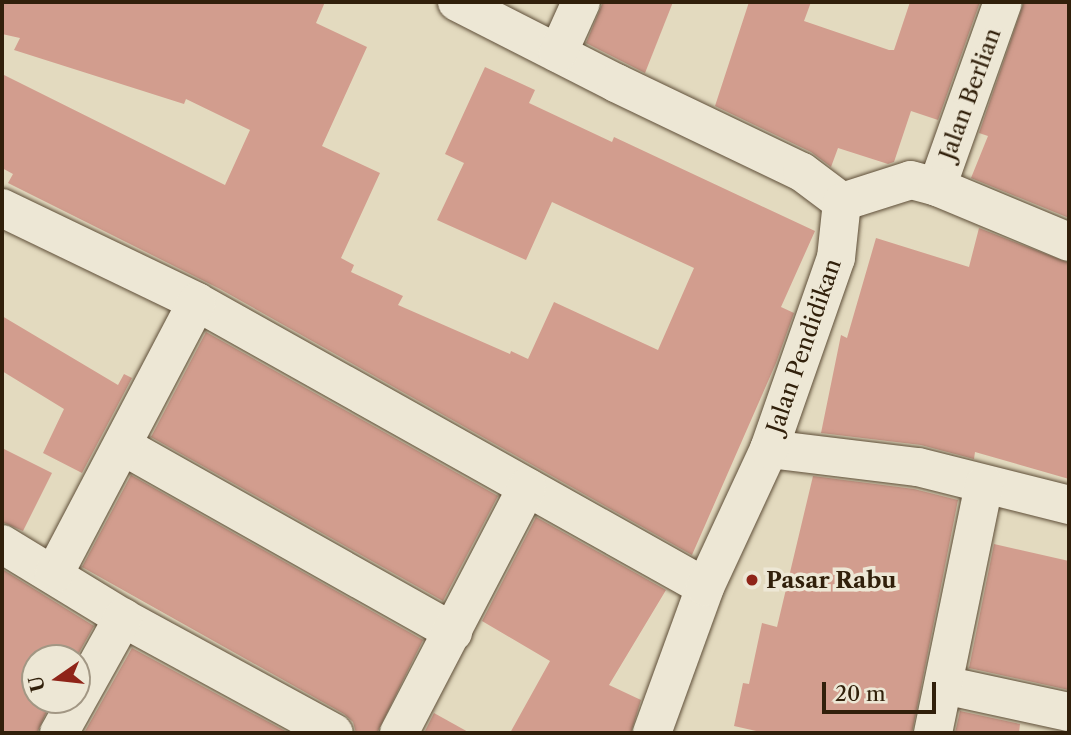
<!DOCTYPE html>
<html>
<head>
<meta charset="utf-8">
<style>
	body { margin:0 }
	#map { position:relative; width:1071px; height:735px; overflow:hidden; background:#e3dabf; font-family:"Libre Caslon Text",serif }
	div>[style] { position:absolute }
	.building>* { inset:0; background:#d29d8e }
	.roads { filter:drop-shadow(0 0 2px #5e4e38) drop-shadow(0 0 2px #5e4e38) }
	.minor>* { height:38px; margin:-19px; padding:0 19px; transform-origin:19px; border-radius:19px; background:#ede7d5 }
	.dots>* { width:19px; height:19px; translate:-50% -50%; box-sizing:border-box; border:4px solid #ede7d5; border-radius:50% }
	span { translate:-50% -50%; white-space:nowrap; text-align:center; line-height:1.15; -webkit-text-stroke:7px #ede7d5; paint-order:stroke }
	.street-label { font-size:23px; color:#31200b }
	.poi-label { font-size:23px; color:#31200b; font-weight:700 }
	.left { translate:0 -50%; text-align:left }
	.frame { position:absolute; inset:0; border:4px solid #31200b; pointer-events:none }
	.north { position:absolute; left:21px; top:644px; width:70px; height:70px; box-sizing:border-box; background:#ede7d5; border:2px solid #a29784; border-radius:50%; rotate:256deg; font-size:19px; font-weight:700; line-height:28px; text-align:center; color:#31200b }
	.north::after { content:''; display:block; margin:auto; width:24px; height:32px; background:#8f2418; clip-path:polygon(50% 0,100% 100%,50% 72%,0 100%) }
	.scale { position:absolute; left:822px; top:682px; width:114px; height:32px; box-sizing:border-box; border:4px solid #31200b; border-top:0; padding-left:9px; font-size:21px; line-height:24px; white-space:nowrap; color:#31200b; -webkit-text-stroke:5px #ede7d5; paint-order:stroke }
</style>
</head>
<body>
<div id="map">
	<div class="building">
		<i style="clip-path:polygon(2px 2px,325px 2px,316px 23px,367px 47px,322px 146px,380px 173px,341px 258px,354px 265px,351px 272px,403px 296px,398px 305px,510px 354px,511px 351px,528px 359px,554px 302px,658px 350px,694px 268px,552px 202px,526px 260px,437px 220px,464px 163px,445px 154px,485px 67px,535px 90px,529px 103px,612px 142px,614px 137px,815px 231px,781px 307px,794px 313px,776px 363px,692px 555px,220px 289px,8px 183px,13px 174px,2px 168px,2px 74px,225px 185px,250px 130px,186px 99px,184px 104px,14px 50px,20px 38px,2px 34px)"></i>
		<i style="clip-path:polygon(603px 2px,673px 2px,645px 73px,586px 43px)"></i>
		<i style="clip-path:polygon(749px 2px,811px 2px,804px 21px,889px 50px,894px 50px,910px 2px,980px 2px,938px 120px,911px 111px,894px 162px,888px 164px,838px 148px,831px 167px,811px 152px,715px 106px)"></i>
		<i style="clip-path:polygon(1024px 2px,1069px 2px,1069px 218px,971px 178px,988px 136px,979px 133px)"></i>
		<i style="clip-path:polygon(979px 228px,1069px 263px,1069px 479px,975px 452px,974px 459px,921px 445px,821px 433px,841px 335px,847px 338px,876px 238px,969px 267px)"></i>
		<i style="clip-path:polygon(2px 316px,118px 385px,124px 374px,132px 378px,82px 473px,43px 453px,64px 409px,2px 371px)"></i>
		<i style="clip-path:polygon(206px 332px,498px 496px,443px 601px,151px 437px)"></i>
		<i style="clip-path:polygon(2px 448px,52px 473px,23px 531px,2px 522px)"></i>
		<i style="clip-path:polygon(131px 475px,423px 640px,377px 733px,356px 733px,353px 722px,344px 714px,82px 567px)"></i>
		<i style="clip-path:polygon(813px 476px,914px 489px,958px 500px,912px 733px,765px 733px,734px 726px,743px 683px,749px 684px,762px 623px,777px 627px)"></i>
		<i style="clip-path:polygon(536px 517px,666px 590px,609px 685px,641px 700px,631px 733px,510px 733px,550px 661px,482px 621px)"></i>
		<i style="clip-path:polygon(994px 544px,1069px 561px,1069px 690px,969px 668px)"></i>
		<i style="clip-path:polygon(2px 569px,94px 626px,76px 658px,35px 658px,35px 700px,52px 700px,37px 733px,2px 733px)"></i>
		<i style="clip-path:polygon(132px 648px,289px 733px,84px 733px)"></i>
		<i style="clip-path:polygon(960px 711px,1020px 724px,1019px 733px,955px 733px)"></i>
		<i style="clip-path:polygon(434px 713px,470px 733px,424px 733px)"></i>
	</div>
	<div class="roads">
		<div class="minor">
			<i style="left:457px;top:2px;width:178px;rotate:27deg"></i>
			<i style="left:616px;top:83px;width:206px;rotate:25.6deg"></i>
			<i style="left:802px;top:172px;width:50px;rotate:36.9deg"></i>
			<i style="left:558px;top:53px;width:56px;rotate:-65.7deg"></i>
			<i style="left:937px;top:187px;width:196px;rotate:-70.4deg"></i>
			<i style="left:842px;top:202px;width:72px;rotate:-17.7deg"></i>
			<i style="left:911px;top:180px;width:27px;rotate:15deg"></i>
			<i style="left:937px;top:187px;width:143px;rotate:22.6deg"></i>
			<i style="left:2px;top:208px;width:216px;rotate:25.7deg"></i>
			<i style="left:197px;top:302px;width:582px;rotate:29.29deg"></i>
			<i style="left:123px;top:446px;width:379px;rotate:29.4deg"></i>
			<i style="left:769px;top:449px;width:150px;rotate:6.9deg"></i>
			<i style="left:918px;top:467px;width:156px;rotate:14.1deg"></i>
			<i style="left:2px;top:544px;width:142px;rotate:31.4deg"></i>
			<i style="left:123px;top:618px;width:240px;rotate:28.6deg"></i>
			<i style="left:54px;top:574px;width:307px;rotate:-62.3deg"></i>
			<i style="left:944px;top:685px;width:128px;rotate:12.2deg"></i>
			<i style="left:59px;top:733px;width:132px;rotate:-60.9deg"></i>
			<i style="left:399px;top:733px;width:277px;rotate:-62.5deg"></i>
			<i style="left:652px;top:733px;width:155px;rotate:-70deg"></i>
			<i style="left:705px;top:587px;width:152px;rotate:-65.1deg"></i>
			<i style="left:769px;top:449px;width:202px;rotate:-70.7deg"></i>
			<i style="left:836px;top:258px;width:56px;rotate:-83.9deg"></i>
			<i style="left:933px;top:733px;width:254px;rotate:-78.4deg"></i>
		</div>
	</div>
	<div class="dots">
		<i style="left:752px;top:580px;background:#8f2418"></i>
	</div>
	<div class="street-label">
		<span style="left:970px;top:94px;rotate:-70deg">Jalan Berlian</span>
		<span style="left:804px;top:346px;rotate:-71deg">Jalan Pendidikan</span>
	</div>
	<div class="poi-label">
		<span class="left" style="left:766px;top:580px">Pasar Rabu</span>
	</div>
	<div class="frame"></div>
	<div class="north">U</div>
	<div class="scale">20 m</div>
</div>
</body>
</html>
